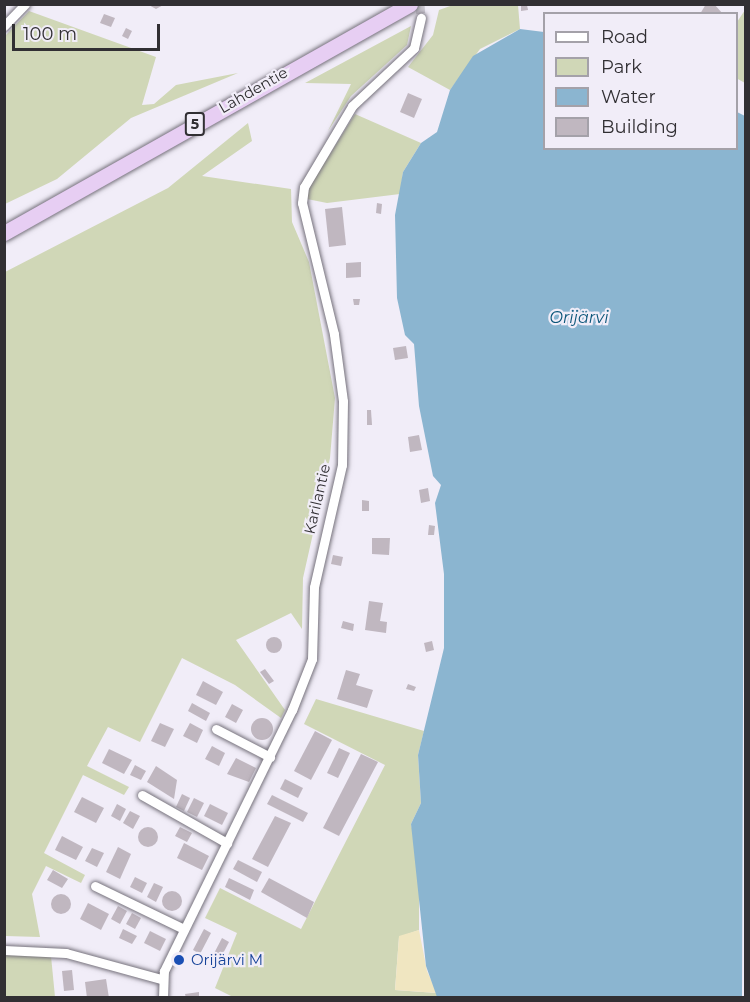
<!DOCTYPE html>
<html>
<head>
<meta charset="utf-8">
<style>
	body { margin:0 }
	#map { position:relative; width:750px; height:1002px; overflow:hidden; background:#f1edf8; font-family:Montserrat,sans-serif }
	div>[style] { position:absolute }
	.green>* { inset:0; background:#d0d7b7 }
	.sand>* { inset:0; background:#f0e6c1 }
	.water>* { inset:0; background:#8bb5d0 }
	.building>* { inset:0; background:#c0b7c0 }
	.round { border-radius:50% }
	.minor-tunnel>* { height:9px; margin-top:-4.5px; transform-origin:0; background:repeating-linear-gradient(90deg,#cbc7d1 0 9px,transparent 0 13.5px) }
	.roads { filter:drop-shadow(0 0 2px #76727c) drop-shadow(0 0 2px #76727c) }
	.minor>* { height:9px; margin:-4.5px; padding:0 4.5px; transform-origin:4.5px; border-radius:4.5px; background:#fff }
	.trunk>* { height:15px; margin:-7.5px; padding:0 7.5px; transform-origin:7.5px; border-radius:7.5px; background:#e7cef3 }
	.dots>* { width:16px; height:16px; translate:-50% -50%; box-sizing:border-box; border:3px solid #f1edf8; border-radius:50% }
	span { translate:-50% -50%; white-space:nowrap; text-align:center; line-height:1.15; -webkit-text-stroke:4.5px #f1edf8; paint-order:stroke }
	.shield-label span { padding:2px 4px; background:#f1edf8; border:2px solid; border-radius:4px; -webkit-text-stroke-width:0 }
	.shield-label { font-size:14px; color:#312f33; font-weight:700 }
	.street-label { font-size:15px; color:#312f33 }
	.transit-label { font-size:15px; color:#164399 }
	.left { translate:0 -50%; text-align:left }
	.water-label { font-size:16px; color:#0a5579; font-style:italic }
	.frame { position:absolute; inset:0; border:6px solid #312f33; pointer-events:none }
	.legend { position:absolute; left:543px; top:12px; width:195px; height:138px; box-sizing:border-box; background:#f1edf8; border:2px solid #a4a1a9; margin:0; padding:8px 10px; list-style:none; font-size:18px; color:#312f33 }
	.legend li { display:flex; align-items:center; gap:12px; height:30px }
	.legend b { width:30px; border:2px solid #a4a1a9 }
	.scale { position:absolute; left:12px; top:24px; width:148px; height:27px; box-sizing:border-box; border:3px solid #312f33; border-top:0; padding-left:8px; font-size:18px; line-height:21px; white-space:nowrap; color:#312f33; -webkit-text-stroke:4px #f1edf8; paint-order:stroke }
</style>
</head>
<body>
<div id="map">
	<div class="green">
		<i style="clip-path:polygon(453px 5px,518px 5px,520px 29px,480px 49px,450px 90px,408px 67px,433px 35px,439px 10px)"></i>
		<i style="clip-path:polygon(745px 10px,746px 10px,745px 83px,736px 78px,737px 22px)"></i>
		<i style="clip-path:polygon(29px 11px,156px 57px,142px 105px,154px 104px,176px 85px,238px 73px,131px 118px,57px 179px,5px 204px,5px 36px)"></i>
		<i style="clip-path:polygon(411px 26px,407px 45px,351px 96px,328px 131px,351px 84px,305px 83px)"></i>
		<i style="clip-path:polygon(355px 114px,421px 143px,403px 172px,400px 194px,327px 203px,307px 199px,310px 186px)"></i>
		<i style="clip-path:polygon(248px 123px,252px 141px,202px 176px,291px 189px,292px 222px,309px 262px,335px 398px,330px 458px,303px 578px,302px 629px,291px 613px,236px 640px,285px 710px,281px 718px,235px 685px,182px 658px,140px 742px,108px 727px,87px 766px,129px 787px,124px 795px,83px 775px,44px 853px,85px 875px,81px 883px,46px 866px,32px 894px,40px 937px,5px 936px,5px 272px,168px 188px)"></i>
		<i style="clip-path:polygon(316px 699px,424px 731px,418px 755px,421px 803px,411px 824px,419px 860px,419px 930px,399px 937px,395px 990px,437px 993px,437px 997px,233px 997px,215px 988px,237px 933px,205px 918px,220px 888px,301px 929px,385px 765px,304px 724px)"></i>
		<i style="clip-path:polygon(5px 954px,51px 956px,55px 997px,5px 998px)"></i>
	</div>
	<div class="sand">
		<i style="clip-path:polygon(419px 930px,427px 971px,437px 993px,395px 990px,399px 936px)"></i>
	</div>
	<div class="water">
		<i style="clip-path:polygon(520px 29px,544px 32px,544px 148px,736px 148px,737px 112px,745px 116px,742px 997px,437px 997px,426px 966px,411px 824px,421px 803px,418px 755px,444px 648px,444px 574px,435px 503px,441px 485px,433px 476px,419px 406px,414px 344px,405px 335px,397px 298px,395px 215px,403px 172px,421px 143px,437px 132px,450px 90px,473px 56px)"></i>
	</div>
	<div class="building">
		<i style="clip-path:polygon(147px 4px,165px 4px,156px 9px)"></i>
		<i style="clip-path:polygon(706px 4px,714px 4px,723px 14px,700px 14px)"></i>
		<i style="clip-path:polygon(521px 5px,527px 5px,528px 10px,521px 11px)"></i>
		<i style="clip-path:polygon(104px 14px,115px 18px,111px 27px,100px 23px)"></i>
		<i style="clip-path:polygon(126px 28px,132px 31px,128px 39px,122px 36px)"></i>
		<i style="clip-path:polygon(408px 93px,422px 99px,414px 118px,400px 112px)"></i>
		<i style="clip-path:polygon(377px 203px,382px 204px,381px 214px,376px 213px)"></i>
		<i style="clip-path:polygon(342px 207px,346px 245px,329px 247px,325px 209px)"></i>
		<i style="clip-path:polygon(361px 262px,361px 277px,346px 278px,346px 263px)"></i>
		<i style="clip-path:polygon(353px 299px,360px 299px,359px 305px,354px 305px)"></i>
		<i style="clip-path:polygon(406px 346px,408px 358px,395px 360px,393px 348px)"></i>
		<i style="clip-path:polygon(367px 410px,371px 410px,372px 425px,367px 425px)"></i>
		<i style="clip-path:polygon(419px 435px,422px 450px,410px 452px,408px 437px)"></i>
		<i style="clip-path:polygon(428px 488px,430px 501px,421px 503px,419px 490px)"></i>
		<i style="clip-path:polygon(362px 500px,369px 501px,369px 511px,362px 511px)"></i>
		<i style="clip-path:polygon(429px 525px,435px 526px,434px 535px,428px 535px)"></i>
		<i style="clip-path:polygon(372px 538px,390px 538px,389px 555px,372px 554px)"></i>
		<i style="clip-path:polygon(333px 555px,343px 557px,341px 566px,331px 564px)"></i>
		<i style="clip-path:polygon(369px 601px,383px 603px,380px 621px,387px 622px,386px 633px,365px 630px)"></i>
		<i style="clip-path:polygon(343px 621px,354px 624px,353px 631px,341px 628px)"></i>
		<i class="round" style="left:266px;top:637px;width:16px;height:16px"></i>
		<i style="clip-path:polygon(432px 641px,434px 650px,426px 652px,424px 643px)"></i>
		<i style="clip-path:polygon(265px 669px,274px 681px,269px 684px,260px 672px)"></i>
		<i style="clip-path:polygon(346px 670px,360px 674px,356px 685px,373px 690px,367px 708px,337px 699px)"></i>
		<i style="clip-path:polygon(203px 681px,223px 692px,216px 705px,196px 695px)"></i>
		<i style="clip-path:polygon(408px 684px,416px 687px,414px 691px,406px 689px)"></i>
		<i style="clip-path:polygon(192px 703px,210px 713px,206px 721px,188px 711px)"></i>
		<i style="clip-path:polygon(232px 704px,243px 710px,236px 723px,225px 717px)"></i>
		<i class="round" style="left:251px;top:718px;width:22px;height:22px"></i>
		<i style="clip-path:polygon(160px 723px,174px 729px,165px 747px,151px 741px)"></i>
		<i style="clip-path:polygon(190px 723px,203px 730px,197px 743px,183px 736px)"></i>
		<i style="clip-path:polygon(315px 731px,332px 740px,311px 780px,294px 771px)"></i>
		<i style="clip-path:polygon(212px 746px,225px 753px,219px 766px,205px 759px)"></i>
		<i style="clip-path:polygon(339px 748px,350px 753px,338px 778px,327px 773px)"></i>
		<i style="clip-path:polygon(109px 749px,132px 760px,124px 774px,102px 763px)"></i>
		<i style="clip-path:polygon(361px 754px,378px 762px,339px 836px,323px 828px)"></i>
		<i style="clip-path:polygon(236px 758px,256px 768px,249px 782px,227px 774px)"></i>
		<i style="clip-path:polygon(135px 765px,146px 771px,141px 780px,130px 775px)"></i>
		<i style="clip-path:polygon(156px 766px,177px 780px,174px 799px,147px 782px)"></i>
		<i style="clip-path:polygon(285px 779px,303px 788px,298px 798px,280px 789px)"></i>
		<i style="clip-path:polygon(182px 794px,190px 798px,184px 811px,176px 807px)"></i>
		<i style="clip-path:polygon(272px 795px,308px 813px,303px 822px,267px 804px)"></i>
		<i style="clip-path:polygon(82px 797px,104px 808px,96px 823px,74px 812px)"></i>
		<i style="clip-path:polygon(194px 798px,204px 803px,197px 817px,187px 812px)"></i>
		<i style="clip-path:polygon(117px 804px,126px 809px,120px 821px,111px 816px)"></i>
		<i style="clip-path:polygon(210px 804px,228px 813px,222px 825px,204px 816px)"></i>
		<i style="clip-path:polygon(130px 811px,140px 816px,133px 829px,123px 823px)"></i>
		<i style="clip-path:polygon(275px 816px,291px 823px,268px 867px,252px 859px)"></i>
		<i style="clip-path:polygon(180px 827px,192px 833px,187px 842px,175px 836px)"></i>
		<i class="round" style="left:138px;top:827px;width:20px;height:20px"></i>
		<i style="clip-path:polygon(62px 836px,83px 847px,76px 860px,55px 850px)"></i>
		<i style="clip-path:polygon(184px 843px,209px 856px,202px 870px,177px 858px)"></i>
		<i style="clip-path:polygon(118px 847px,131px 854px,120px 879px,106px 872px)"></i>
		<i style="clip-path:polygon(92px 848px,104px 853px,97px 867px,85px 861px)"></i>
		<i style="clip-path:polygon(238px 860px,262px 872px,257px 882px,233px 869px)"></i>
		<i style="clip-path:polygon(53px 870px,68px 879px,62px 888px,47px 880px)"></i>
		<i style="clip-path:polygon(135px 877px,147px 883px,142px 893px,130px 887px)"></i>
		<i style="clip-path:polygon(229px 878px,254px 890px,250px 900px,225px 887px)"></i>
		<i style="clip-path:polygon(269px 878px,314px 902px,307px 918px,261px 892px)"></i>
		<i style="clip-path:polygon(154px 883px,163px 887px,156px 902px,147px 897px)"></i>
		<i class="round" style="left:162px;top:891px;width:20px;height:20px"></i>
		<i class="round" style="left:51px;top:894px;width:20px;height:20px"></i>
		<i style="clip-path:polygon(88px 903px,109px 914px,101px 930px,80px 919px)"></i>
		<i style="clip-path:polygon(118px 906px,127px 911px,120px 924px,111px 919px)"></i>
		<i style="clip-path:polygon(132px 913px,141px 918px,135px 929px,126px 924px)"></i>
		<i style="clip-path:polygon(123px 929px,137px 936px,132px 944px,119px 938px)"></i>
		<i style="clip-path:polygon(204px 929px,211px 933px,200px 954px,193px 950px)"></i>
		<i style="clip-path:polygon(150px 931px,166px 939px,160px 951px,144px 943px)"></i>
		<i style="clip-path:polygon(222px 938px,229px 942px,216px 967px,209px 963px)"></i>
		<i style="clip-path:polygon(72px 970px,74px 990px,64px 991px,62px 971px)"></i>
		<i style="clip-path:polygon(106px 979px,109px 998px,87px 998px,85px 982px)"></i>
		<i style="clip-path:polygon(199px 992px,199px 998px,186px 998px,185px 994px)"></i>
	</div>
	<div class="minor-tunnel">
		<i style="left:420px;top:4px;width:14px;rotate:86deg"></i>
	</div>
	<div class="roads">
		<div class="minor">
			<i style="left:4px;top:26px;width:30px;rotate:-46deg"></i>
			<i style="left:216px;top:729px;width:61px;rotate:27.4deg"></i>
			<i style="left:142px;top:795px;width:98px;rotate:29.5deg"></i>
			<i style="left:95px;top:886px;width:99px;rotate:25.8deg"></i>
			<i style="left:4px;top:950px;width:62px;rotate:2.8deg"></i>
			<i style="left:66px;top:953px;width:98px;rotate:15.3deg"></i>
			<i style="left:163px;top:998px;width:27px;rotate:-88deg"></i>
			<i style="left:164px;top:971px;width:291px;rotate:-63.9deg"></i>
			<i style="left:292px;top:710px;width:55px;rotate:-68.6deg"></i>
			<i style="left:312px;top:659px;width:72px;rotate:-88.4deg"></i>
			<i style="left:314px;top:587px;width:125px;rotate:-77.1deg"></i>
			<i style="left:342px;top:465px;width:64px;rotate:-89.1deg"></i>
			<i style="left:343px;top:401px;width:68px;rotate:-97.7deg"></i>
			<i style="left:334px;top:334px;width:135px;rotate:-103.7deg"></i>
			<i style="left:302px;top:203px;width:16px;rotate:-83deg"></i>
			<i style="left:304px;top:187px;width:94px;rotate:-59.3deg"></i>
			<i style="left:352px;top:106px;width:85px;rotate:-43.1deg"></i>
			<i style="left:414px;top:48px;width:31px;rotate:-77deg"></i>
		</div>
		<div class="trunk">
			<i style="left:4px;top:233px;width:466px;rotate:-29.4deg"></i>
		</div>
	</div>
	<div class="dots">
		<i style="left:179px;top:960px;background:#1a4fb4"></i>
	</div>
	<div class="shield-label">
		<span style="left:195px;top:124px">5</span>
	</div>
	<div class="street-label">
		<span style="left:253px;top:90px;rotate:-30deg">Lahdentie</span>
		<span style="left:317px;top:499px;rotate:-77deg">Karilantie</span>
	</div>
	<div class="transit-label">
		<span class="left" style="left:191px;top:960px">Orijärvi M</span>
	</div>
	<div class="water-label">
		<span style="left:579px;top:318px">Orijärvi</span>
	</div>
	<div class="frame"></div>
	<ul class="legend">
	<li><b style="height:8px;background:#fff"></b>Road</li>
	<li><b style="height:16px;background:#d0d7b7"></b>Park</li>
	<li><b style="height:16px;background:#8bb5d0"></b>Water</li>
	<li><b style="height:16px;background:#c0b7c0"></b>Building</li>
	</ul>
	<div class="scale">100 m</div>
</div>
</body>
</html>
